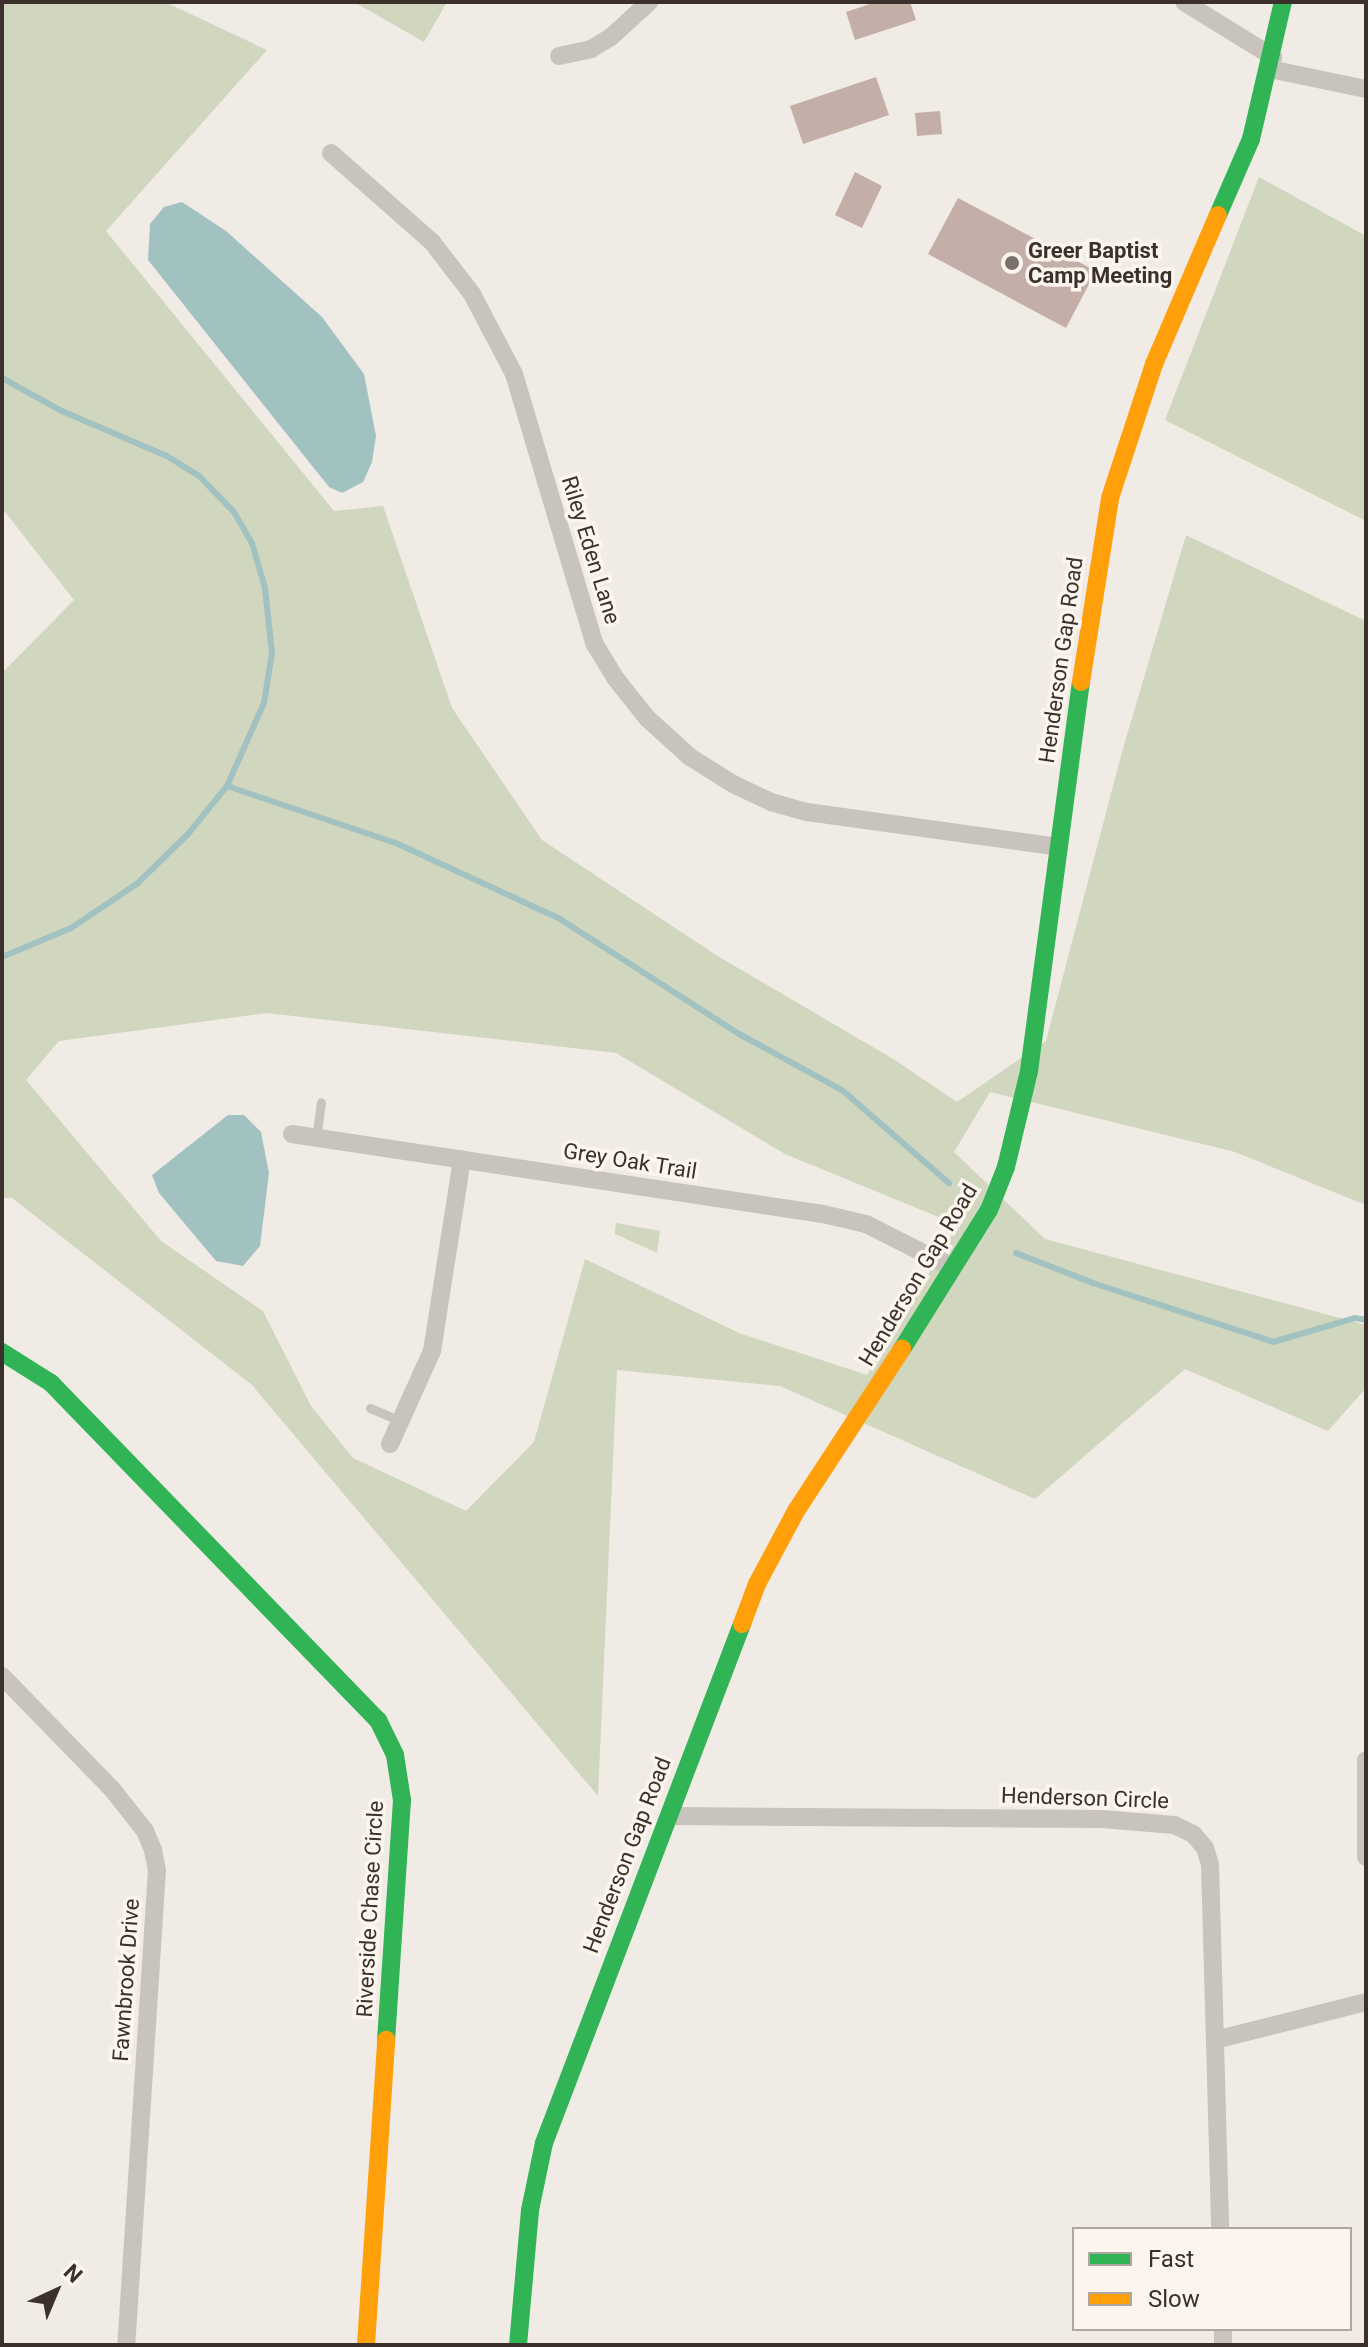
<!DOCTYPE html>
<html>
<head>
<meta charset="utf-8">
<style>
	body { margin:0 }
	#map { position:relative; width:1368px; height:2347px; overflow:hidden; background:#f0ebe5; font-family:Roboto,sans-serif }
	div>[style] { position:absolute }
	.green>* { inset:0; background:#d1d6bf }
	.water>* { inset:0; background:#a1c2c1 }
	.stream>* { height:6px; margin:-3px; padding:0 3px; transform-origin:3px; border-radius:3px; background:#a1c2c1 }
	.building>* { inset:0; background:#c3afa7 }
	.lane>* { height:9px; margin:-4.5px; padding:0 4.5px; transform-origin:4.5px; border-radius:4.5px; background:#c9c3be }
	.street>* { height:18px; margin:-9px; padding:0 9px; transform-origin:9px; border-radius:9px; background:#c9c3be }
	.fast>* { height:18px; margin:-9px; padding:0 9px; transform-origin:9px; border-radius:9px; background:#30b455 }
	.slow>* { height:18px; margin:-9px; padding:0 9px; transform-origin:9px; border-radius:9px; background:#ff9f0a }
	.dots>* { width:22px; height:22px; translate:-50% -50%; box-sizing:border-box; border:4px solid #fbf5ee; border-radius:50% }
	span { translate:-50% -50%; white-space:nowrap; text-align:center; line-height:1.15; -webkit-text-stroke:7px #fbf5ee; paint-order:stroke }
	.poi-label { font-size:22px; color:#3b302b; font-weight:700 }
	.left { translate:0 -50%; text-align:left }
	.street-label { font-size:22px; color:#3b302b }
	.frame { position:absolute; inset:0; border:4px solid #3b302b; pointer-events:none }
	.legend { position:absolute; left:1072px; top:2227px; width:280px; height:104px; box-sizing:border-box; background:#fbf5ee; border:2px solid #aea6a0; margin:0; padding:10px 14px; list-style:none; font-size:24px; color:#3b302b }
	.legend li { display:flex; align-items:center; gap:16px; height:40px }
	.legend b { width:40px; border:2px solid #aea6a0 }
	.north { position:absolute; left:16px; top:2251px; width:80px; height:80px; -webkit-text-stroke:6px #fbf5ee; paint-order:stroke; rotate:44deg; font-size:22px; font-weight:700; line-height:32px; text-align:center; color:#3b302b }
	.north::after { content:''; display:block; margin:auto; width:28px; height:36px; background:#3b302b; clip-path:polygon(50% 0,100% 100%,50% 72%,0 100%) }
</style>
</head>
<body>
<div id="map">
	<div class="green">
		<i style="clip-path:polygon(evenodd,2px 2px,165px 2px,267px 50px,106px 231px,334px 511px,383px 506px,452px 708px,542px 840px,716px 955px,895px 1060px,957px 1102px,1046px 1041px,1122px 752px,1186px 535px,1366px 621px,1366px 1205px,1235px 1152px,990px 1092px,954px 1152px,1045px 1239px,1366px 1325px,1366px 1388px,1328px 1431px,1185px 1369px,1035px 1499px,780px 1386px,617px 1370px,598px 1796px,252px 1385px,12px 1198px,2px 1198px,2px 673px,74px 600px,2px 508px,2px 2px,267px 1013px,616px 1053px,785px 1154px,958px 1225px,867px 1375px,739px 1333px,585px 1259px,534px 1442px,466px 1511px,353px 1458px,311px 1406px,263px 1311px,161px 1241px,26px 1080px,59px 1041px,267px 1013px)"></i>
		<i style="clip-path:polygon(354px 2px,447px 2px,424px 42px)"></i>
		<i style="clip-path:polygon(1259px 177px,1366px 236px,1366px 521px,1165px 420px)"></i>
		<i style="clip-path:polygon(616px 1223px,660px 1231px,657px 1253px,615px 1234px)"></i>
	</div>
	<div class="water">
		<i style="clip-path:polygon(182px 202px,226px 231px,322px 317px,364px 374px,376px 436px,372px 462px,363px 482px,342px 493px,329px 487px,148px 260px,150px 224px,164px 207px)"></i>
		<i style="clip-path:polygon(228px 1115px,244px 1115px,261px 1132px,269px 1173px,260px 1246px,243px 1266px,216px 1261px,159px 1193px,152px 1175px)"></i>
	</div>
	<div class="stream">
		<i style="left:2px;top:378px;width:68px;rotate:28.8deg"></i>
		<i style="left:62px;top:411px;width:114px;rotate:23.2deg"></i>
		<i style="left:167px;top:456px;width:38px;rotate:32deg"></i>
		<i style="left:199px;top:476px;width:50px;rotate:45.8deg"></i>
		<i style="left:234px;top:512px;width:36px;rotate:60deg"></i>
		<i style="left:252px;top:543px;width:47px;rotate:73.9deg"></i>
		<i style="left:265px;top:588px;width:65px;rotate:83.9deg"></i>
		<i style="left:272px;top:653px;width:51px;rotate:99.1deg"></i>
		<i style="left:264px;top:703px;width:91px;rotate:114deg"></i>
		<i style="left:227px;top:786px;width:62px;rotate:129.1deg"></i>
		<i style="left:188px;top:834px;width:70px;rotate:135.6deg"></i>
		<i style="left:138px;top:883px;width:81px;rotate:146.1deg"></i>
		<i style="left:71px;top:928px;width:75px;rotate:157.2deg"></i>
		<i style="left:227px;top:786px;width:181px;rotate:18.7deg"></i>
		<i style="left:398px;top:844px;width:179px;rotate:24.8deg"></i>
		<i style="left:560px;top:919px;width:215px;rotate:32.7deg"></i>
		<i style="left:741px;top:1035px;width:115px;rotate:28.6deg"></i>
		<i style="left:842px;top:1090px;width:142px;rotate:41deg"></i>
		<i style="left:1016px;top:1253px;width:83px;rotate:21.3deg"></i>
		<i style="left:1093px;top:1283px;width:189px;rotate:18.1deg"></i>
		<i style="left:1273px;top:1342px;width:85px;rotate:-16.3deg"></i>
		<i style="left:1355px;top:1318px;width:11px;rotate:10deg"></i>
	</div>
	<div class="building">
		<i style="clip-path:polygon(876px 2px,910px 2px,916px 20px,855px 40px,846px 12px)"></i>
		<i style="clip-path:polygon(876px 77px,889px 115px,803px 144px,790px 106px)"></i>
		<i style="clip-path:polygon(940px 111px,942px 134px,917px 136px,915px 113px)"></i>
		<i style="clip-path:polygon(855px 172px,882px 186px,862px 228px,835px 215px)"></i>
		<i style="clip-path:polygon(958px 198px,1096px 271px,1066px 328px,928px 254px)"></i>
	</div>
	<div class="lane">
		<i style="left:316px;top:1138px;width:36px;rotate:-82deg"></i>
		<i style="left:370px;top:1408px;width:33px;rotate:23deg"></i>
	</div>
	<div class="street">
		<i style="left:1184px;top:2px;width:105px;rotate:31.7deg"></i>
		<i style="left:559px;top:56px;width:33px;rotate:-12deg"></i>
		<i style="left:591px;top:49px;width:23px;rotate:-31deg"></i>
		<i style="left:611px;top:37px;width:52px;rotate:-42.6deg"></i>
		<i style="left:1270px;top:69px;width:98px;rotate:11.8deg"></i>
		<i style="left:331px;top:153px;width:135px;rotate:41.4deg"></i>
		<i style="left:432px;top:242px;width:66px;rotate:52.4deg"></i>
		<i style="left:472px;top:294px;width:90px;rotate:62.3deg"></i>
		<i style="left:514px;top:374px;width:281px;rotate:73.4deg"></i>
		<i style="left:594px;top:643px;width:42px;rotate:58.6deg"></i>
		<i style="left:616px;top:679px;width:50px;rotate:51.5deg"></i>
		<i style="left:647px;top:718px;width:58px;rotate:42.2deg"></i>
		<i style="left:690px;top:757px;width:51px;rotate:32.1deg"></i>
		<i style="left:733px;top:784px;width:42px;rotate:25.3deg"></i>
		<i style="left:771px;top:802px;width:37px;rotate:16deg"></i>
		<i style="left:807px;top:812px;width:254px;rotate:7.9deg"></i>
		<i style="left:292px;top:1134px;width:537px;rotate:8.57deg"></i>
		<i style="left:823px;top:1214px;width:44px;rotate:13.1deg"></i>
		<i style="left:866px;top:1224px;width:95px;rotate:26.8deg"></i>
		<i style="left:390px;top:1444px;width:102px;rotate:-65.7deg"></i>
		<i style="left:432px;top:1351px;width:194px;rotate:-81.1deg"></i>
		<i style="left:2px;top:1676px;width:158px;rotate:45.8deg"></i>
		<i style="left:112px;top:1789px;width:53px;rotate:51.8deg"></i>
		<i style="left:145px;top:1831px;width:21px;rotate:67deg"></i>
		<i style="left:153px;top:1850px;width:20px;rotate:79deg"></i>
		<i style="left:157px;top:1870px;width:476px;rotate:93.7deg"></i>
		<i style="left:1366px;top:1760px;width:97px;rotate:90deg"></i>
		<i style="left:669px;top:1816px;width:433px;rotate:0.4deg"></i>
		<i style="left:1102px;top:1819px;width:72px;rotate:4.8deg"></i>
		<i style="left:1174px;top:1825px;width:21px;rotate:25deg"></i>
		<i style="left:1193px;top:1834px;width:18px;rotate:49deg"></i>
		<i style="left:1205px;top:1848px;width:17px;rotate:73deg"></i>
		<i style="left:1210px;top:1864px;width:365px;rotate:88.4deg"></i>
		<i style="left:1215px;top:2040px;width:156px;rotate:-14.1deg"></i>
		<i style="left:1223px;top:2329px;width:16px;rotate:90deg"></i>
	</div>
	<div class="fast">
		<i style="left:1218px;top:215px;width:83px;rotate:-66.5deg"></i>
		<i style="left:1251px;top:139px;width:141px;rotate:-76.9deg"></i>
		<i style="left:902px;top:1349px;width:164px;rotate:-58deg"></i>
		<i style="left:989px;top:1210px;width:46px;rotate:-68.4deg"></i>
		<i style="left:1006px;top:1167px;width:99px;rotate:-76.5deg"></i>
		<i style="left:1029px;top:1071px;width:392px;rotate:-82.4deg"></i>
		<i style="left:2px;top:1352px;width:58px;rotate:32.3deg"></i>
		<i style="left:51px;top:1383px;width:470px;rotate:45.9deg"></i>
		<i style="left:378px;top:1720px;width:39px;rotate:64deg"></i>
		<i style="left:395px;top:1755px;width:46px;rotate:81.2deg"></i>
		<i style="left:402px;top:1800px;width:241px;rotate:93.8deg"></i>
		<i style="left:518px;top:2345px;width:136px;rotate:-84.9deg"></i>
		<i style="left:530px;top:2210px;width:68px;rotate:-78.2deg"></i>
		<i style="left:544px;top:2143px;width:555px;rotate:-69.12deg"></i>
	</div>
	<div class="slow">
		<i style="left:1081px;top:682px;width:186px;rotate:-81deg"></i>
		<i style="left:1110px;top:498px;width:141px;rotate:-71.8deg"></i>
		<i style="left:1154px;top:364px;width:162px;rotate:-66.8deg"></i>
		<i style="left:742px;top:1624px;width:43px;rotate:-69.4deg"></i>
		<i style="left:757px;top:1584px;width:83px;rotate:-61.9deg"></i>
		<i style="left:796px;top:1511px;width:194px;rotate:-56.8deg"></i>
		<i style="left:366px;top:2345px;width:306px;rotate:-86.2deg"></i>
	</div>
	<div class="dots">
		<i style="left:1012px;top:263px;background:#7a716c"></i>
	</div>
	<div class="poi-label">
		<span class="left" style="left:1028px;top:263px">Greer Baptist<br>Camp Meeting</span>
	</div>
	<div class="street-label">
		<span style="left:591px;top:550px;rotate:73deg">Riley Eden Lane</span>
		<span style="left:1061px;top:660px;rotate:-82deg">Henderson Gap Road</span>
		<span style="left:630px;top:1161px;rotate:9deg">Grey Oak Trail</span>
		<span style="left:918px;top:1275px;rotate:-59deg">Henderson Gap Road</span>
		<span style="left:1085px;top:1798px;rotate:2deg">Henderson Circle</span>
		<span style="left:627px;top:1855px;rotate:-69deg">Henderson Gap Road</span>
		<span style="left:370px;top:1909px;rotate:-87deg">Riverside Chase Circle</span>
		<span style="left:126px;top:1980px;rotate:-86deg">Fawnbrook Drive</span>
	</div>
	<div class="frame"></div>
	<ul class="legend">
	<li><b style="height:10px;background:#30b455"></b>Fast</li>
	<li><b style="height:10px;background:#ff9f0a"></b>Slow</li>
	</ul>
	<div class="north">N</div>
</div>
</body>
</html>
